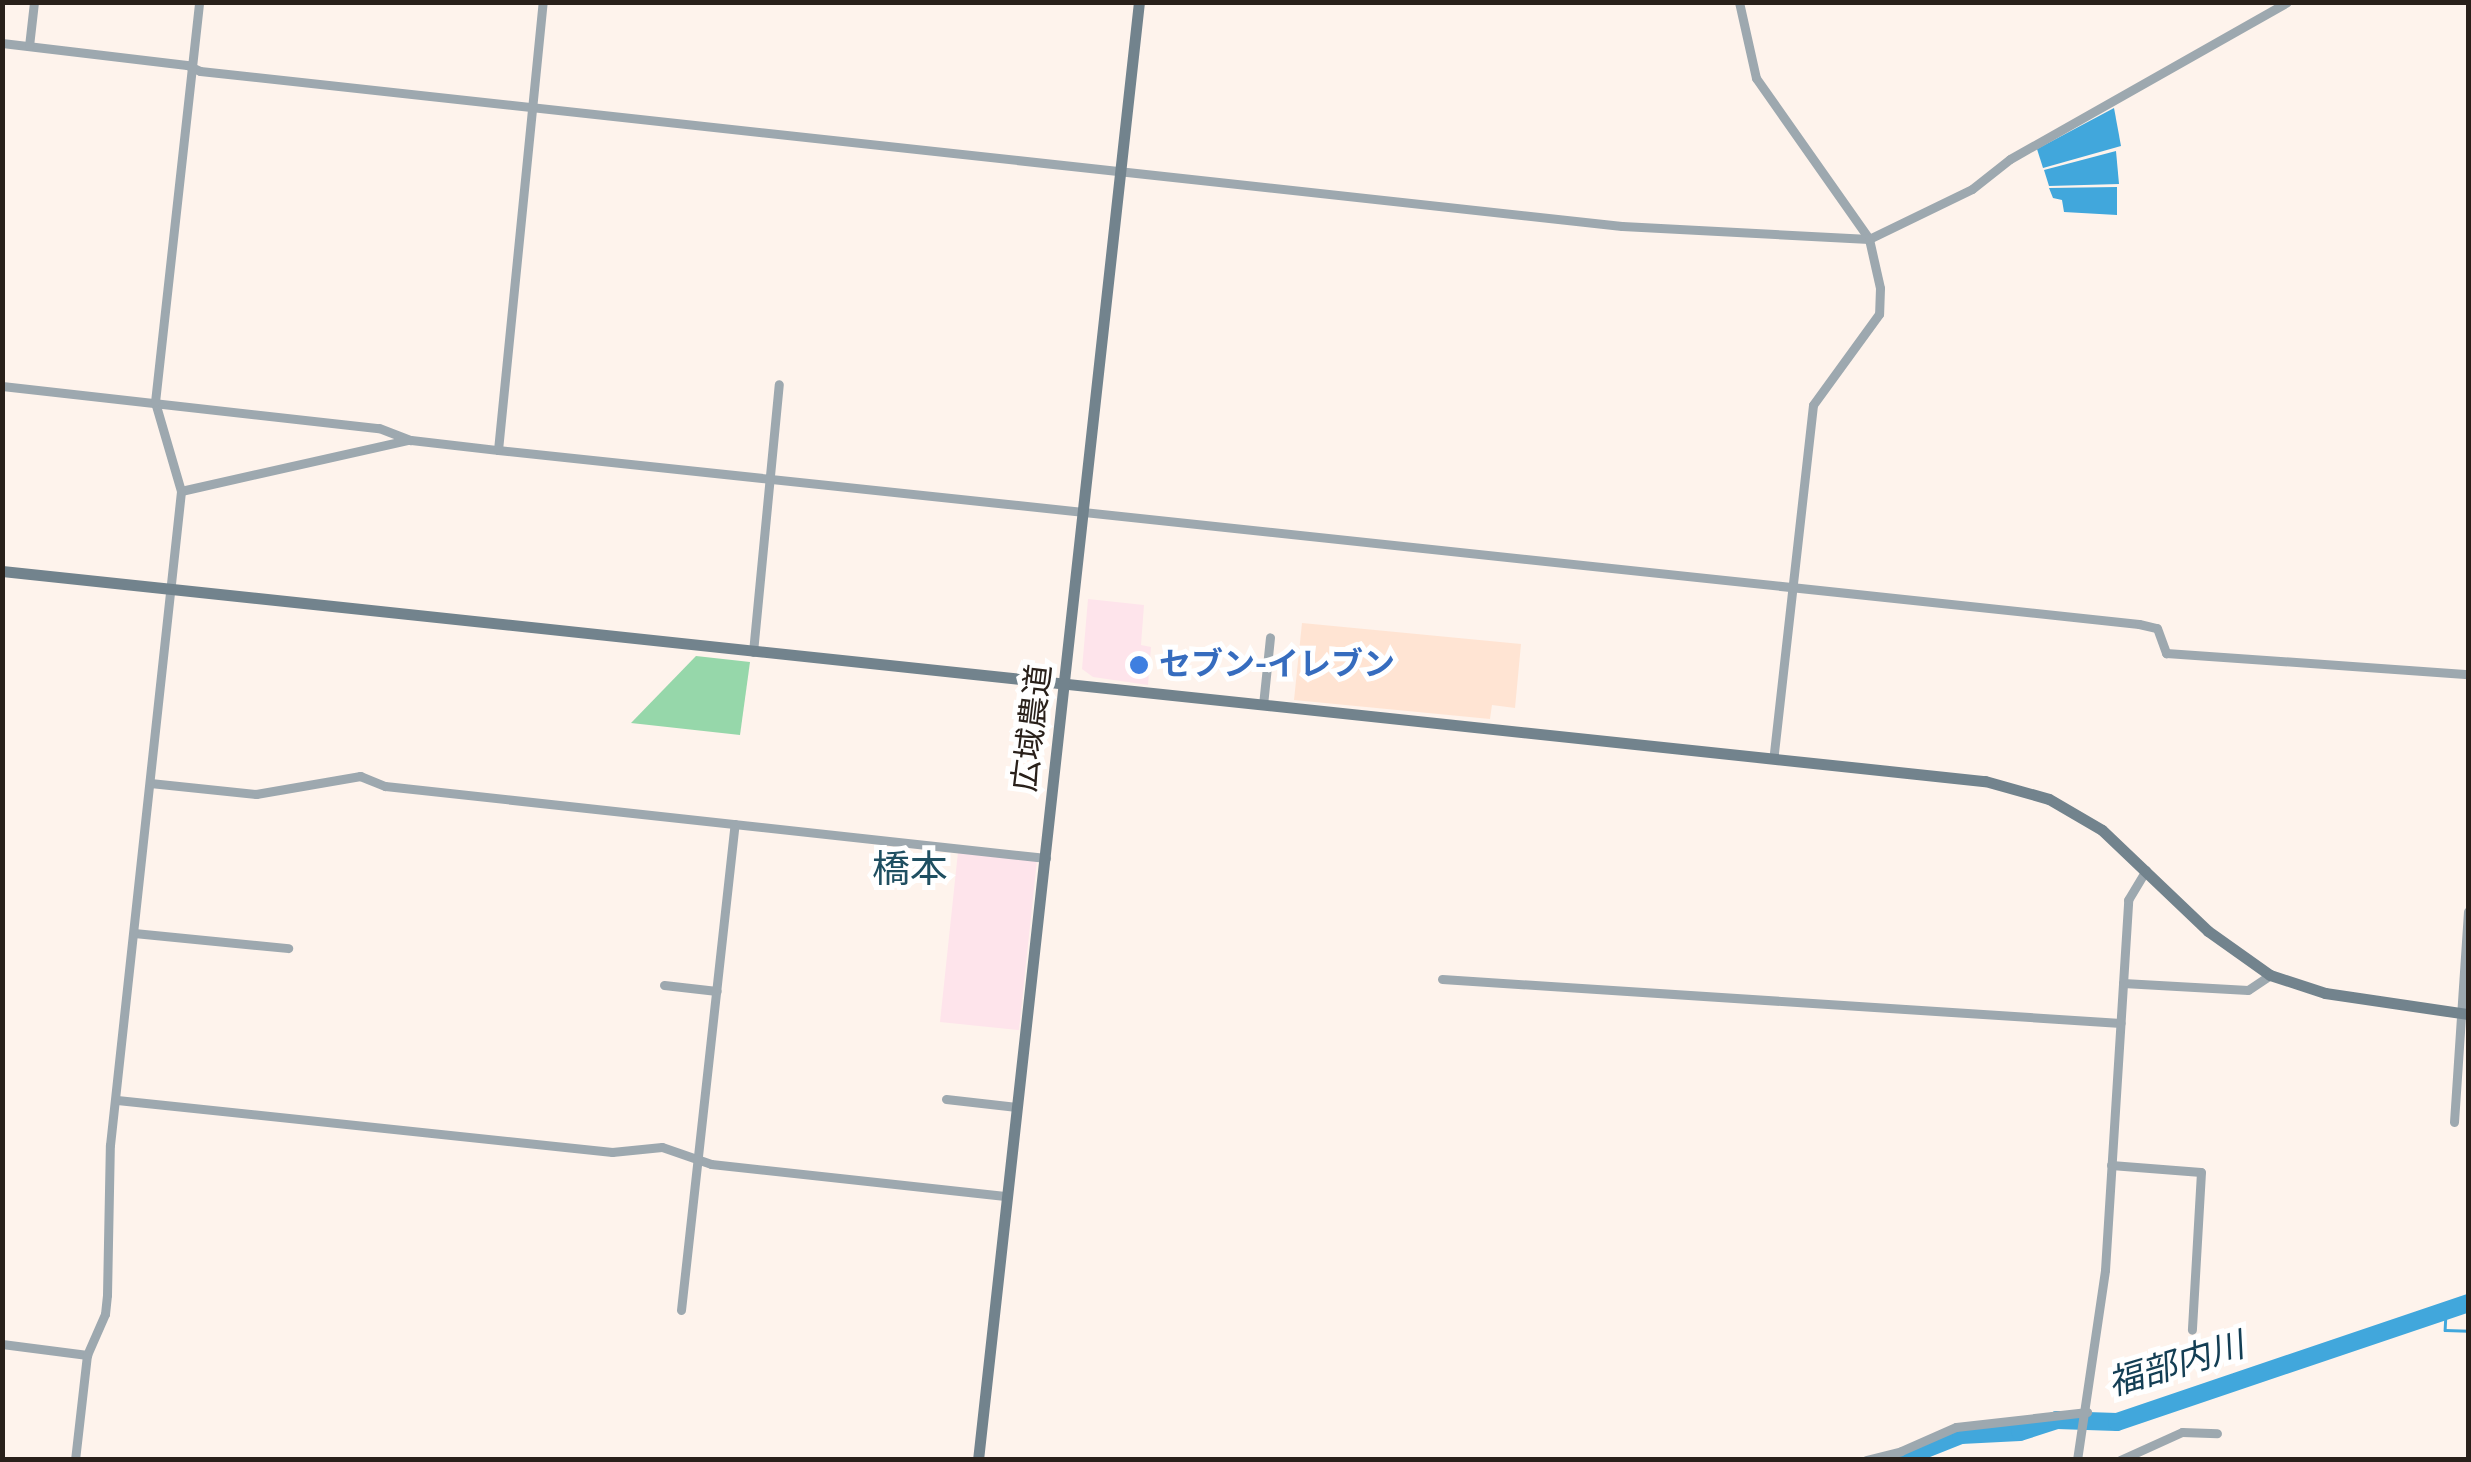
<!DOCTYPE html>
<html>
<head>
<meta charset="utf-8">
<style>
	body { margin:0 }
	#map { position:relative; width:2471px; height:1462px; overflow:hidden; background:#fef3ec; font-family:Karla,"Noto Sans JP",sans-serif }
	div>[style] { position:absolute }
	.commercial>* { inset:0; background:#fee4eb }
	.built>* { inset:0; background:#ffe4d3 }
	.green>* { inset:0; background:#96d7aa }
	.water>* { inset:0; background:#41a7dc }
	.stream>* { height:2.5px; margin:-1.25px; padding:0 1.25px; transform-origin:1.25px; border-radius:1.25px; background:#41a7dc }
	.river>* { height:18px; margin:-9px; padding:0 9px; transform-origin:9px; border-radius:9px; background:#41a7dc }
	.street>* { height:9px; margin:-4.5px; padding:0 4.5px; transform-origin:4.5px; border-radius:4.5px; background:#9da8af }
	.secondary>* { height:11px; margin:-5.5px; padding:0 5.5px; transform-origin:5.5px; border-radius:5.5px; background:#72838d }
	.dots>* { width:28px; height:28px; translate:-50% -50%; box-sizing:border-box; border:5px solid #fff; border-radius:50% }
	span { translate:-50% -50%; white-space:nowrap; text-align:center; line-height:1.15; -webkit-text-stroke:10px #fff; paint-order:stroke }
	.shop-label { font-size:32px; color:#366cbe; font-weight:700 }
	.left { translate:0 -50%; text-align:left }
	.street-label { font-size:32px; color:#29201a }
	.water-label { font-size:35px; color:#133e54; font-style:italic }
	.quarter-label { font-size:38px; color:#1f4f61 }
	.frame { position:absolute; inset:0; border:5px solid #29201a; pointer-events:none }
</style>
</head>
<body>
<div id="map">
	<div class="commercial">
		<i style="clip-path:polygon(1088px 599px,1144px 605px,1141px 645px,1151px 647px,1148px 685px,1093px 677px,1082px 669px)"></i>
		<i style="clip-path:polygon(958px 852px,1037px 860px,1019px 1030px,940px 1022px)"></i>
	</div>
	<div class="built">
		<i style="clip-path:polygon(1302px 623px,1521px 644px,1515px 708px,1492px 705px,1490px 719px,1294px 700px)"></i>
	</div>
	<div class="green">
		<i style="clip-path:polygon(696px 656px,750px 662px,740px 735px,631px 723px)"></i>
	</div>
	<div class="water">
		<i style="clip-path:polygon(2114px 108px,2121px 146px,2043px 168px,2037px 149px)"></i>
		<i style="clip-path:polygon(2116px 151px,2119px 184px,2049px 186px,2044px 170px)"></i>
		<i style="clip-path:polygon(2117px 187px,2117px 215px,2064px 212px,2062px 200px,2053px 198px,2049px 188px)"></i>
	</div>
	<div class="stream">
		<i style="left:2446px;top:1313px;width:17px;rotate:93deg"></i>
		<i style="left:2445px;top:1330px;width:23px;rotate:2deg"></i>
	</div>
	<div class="river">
		<i style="left:1898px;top:1460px;width:68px;rotate:-21.6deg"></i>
		<i style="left:1961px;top:1435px;width:59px;rotate:-2.9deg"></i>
		<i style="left:2020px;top:1432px;width:39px;rotate:-18deg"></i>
		<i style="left:2057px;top:1420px;width:60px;rotate:1.9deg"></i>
		<i style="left:2117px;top:1422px;width:371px;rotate:-18.7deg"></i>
	</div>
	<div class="street">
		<i style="left:1739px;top:2px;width:78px;rotate:77.4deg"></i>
		<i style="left:1756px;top:78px;width:197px;rotate:54.9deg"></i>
		<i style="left:1869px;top:239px;width:50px;rotate:77.3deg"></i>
		<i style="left:1880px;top:288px;width:26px;rotate:92deg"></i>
		<i style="left:1879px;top:314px;width:112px;rotate:126deg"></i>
		<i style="left:1813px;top:405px;width:356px;rotate:96.4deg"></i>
		<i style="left:2px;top:43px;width:186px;rotate:6.8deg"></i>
		<i style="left:187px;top:65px;width:14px;rotate:25deg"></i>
		<i style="left:200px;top:71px;width:1430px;rotate:6.22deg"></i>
		<i style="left:1622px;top:226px;width:247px;rotate:3deg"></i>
		<i style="left:1869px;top:239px;width:114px;rotate:-25.9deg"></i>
		<i style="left:1972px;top:189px;width:48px;rotate:-38.3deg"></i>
		<i style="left:2010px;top:159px;width:318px;rotate:-29.5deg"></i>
		<i style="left:29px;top:46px;width:44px;rotate:-83.5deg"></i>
		<i style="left:2px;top:386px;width:379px;rotate:6.4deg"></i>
		<i style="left:379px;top:428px;width:34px;rotate:21deg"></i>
		<i style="left:411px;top:440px;width:88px;rotate:6.6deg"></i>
		<i style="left:498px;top:450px;width:1650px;rotate:6.05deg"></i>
		<i style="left:2139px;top:624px;width:18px;rotate:13deg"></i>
		<i style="left:2157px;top:628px;width:27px;rotate:70deg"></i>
		<i style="left:2166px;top:653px;width:303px;rotate:4deg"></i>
		<i style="left:498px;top:450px;width:450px;rotate:-84.3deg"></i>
		<i style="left:181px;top:491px;width:233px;rotate:-12.7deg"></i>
		<i style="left:753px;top:652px;width:269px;rotate:-84.5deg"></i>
		<i style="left:1263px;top:705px;width:68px;rotate:-84.1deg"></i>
		<i style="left:150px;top:783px;width:107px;rotate:5.9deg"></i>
		<i style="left:256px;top:794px;width:106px;rotate:-9.8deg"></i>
		<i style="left:360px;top:776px;width:27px;rotate:22deg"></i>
		<i style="left:385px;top:786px;width:665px;rotate:6.22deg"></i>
		<i style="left:134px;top:933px;width:155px;rotate:5.6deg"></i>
		<i style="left:1442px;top:979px;width:680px;rotate:3.71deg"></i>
		<i style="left:2123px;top:983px;width:125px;rotate:3.2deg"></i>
		<i style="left:2248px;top:990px;width:27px;rotate:-34deg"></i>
		<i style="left:664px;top:985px;width:53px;rotate:6.5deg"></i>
		<i style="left:946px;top:1099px;width:71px;rotate:6.4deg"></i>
		<i style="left:117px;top:1100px;width:498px;rotate:6deg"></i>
		<i style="left:612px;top:1152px;width:50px;rotate:-5.7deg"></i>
		<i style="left:662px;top:1147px;width:52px;rotate:19.1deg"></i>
		<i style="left:711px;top:1164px;width:298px;rotate:6.2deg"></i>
		<i style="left:2454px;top:1122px;width:211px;rotate:-86.2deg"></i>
		<i style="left:2111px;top:1165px;width:90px;rotate:4.4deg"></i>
		<i style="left:2201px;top:1172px;width:158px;rotate:93.3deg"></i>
		<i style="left:681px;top:1310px;width:489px;rotate:-83.7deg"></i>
		<i style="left:2px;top:1344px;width:86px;rotate:7.4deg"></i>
		<i style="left:75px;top:1460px;width:106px;rotate:-83.5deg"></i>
		<i style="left:87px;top:1355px;width:45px;rotate:-66.3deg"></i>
		<i style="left:105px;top:1314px;width:19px;rotate:-84deg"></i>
		<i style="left:107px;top:1295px;width:150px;rotate:-88.9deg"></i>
		<i style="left:110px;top:1145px;width:658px;rotate:-83.8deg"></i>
		<i style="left:181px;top:491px;width:93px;rotate:-106.3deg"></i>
		<i style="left:155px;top:402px;width:402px;rotate:-83.7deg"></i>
		<i style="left:1866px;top:1460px;width:36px;rotate:-14deg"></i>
		<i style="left:1901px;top:1451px;width:60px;rotate:-23.6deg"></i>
		<i style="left:1956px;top:1427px;width:132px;rotate:-6.5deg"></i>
		<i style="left:2077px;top:1460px;width:192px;rotate:-81.6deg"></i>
		<i style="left:2105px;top:1270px;width:371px;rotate:-86.4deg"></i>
		<i style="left:2128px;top:900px;width:35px;rotate:-59deg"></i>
		<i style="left:2120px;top:1460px;width:68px;rotate:-24.3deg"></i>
		<i style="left:2182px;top:1432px;width:35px;rotate:2deg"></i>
	</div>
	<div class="secondary">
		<i style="left:2px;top:571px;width:1994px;rotate:6.05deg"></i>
		<i style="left:1985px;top:781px;width:66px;rotate:15.7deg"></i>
		<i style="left:2049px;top:799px;width:61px;rotate:30.3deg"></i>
		<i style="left:2102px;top:830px;width:146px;rotate:43.6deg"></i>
		<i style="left:2208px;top:931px;width:76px;rotate:35.4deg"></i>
		<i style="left:2270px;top:975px;width:58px;rotate:18.1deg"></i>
		<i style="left:2325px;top:993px;width:145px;rotate:8.4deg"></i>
		<i style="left:978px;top:1460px;width:1467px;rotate:-83.7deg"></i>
	</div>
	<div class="dots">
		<i style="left:1139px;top:665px;background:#3f7fe0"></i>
	</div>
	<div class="shop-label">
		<span class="left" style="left:1159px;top:665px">セブン-イレブン</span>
	</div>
	<div class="street-label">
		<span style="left:1033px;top:728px;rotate:-83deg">広域農道</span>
	</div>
	<div class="water-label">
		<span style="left:2176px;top:1365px;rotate:-17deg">福部内川</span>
	</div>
	<div class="quarter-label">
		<span style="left:910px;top:870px">橋本</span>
	</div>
	<div class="frame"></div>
</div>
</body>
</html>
